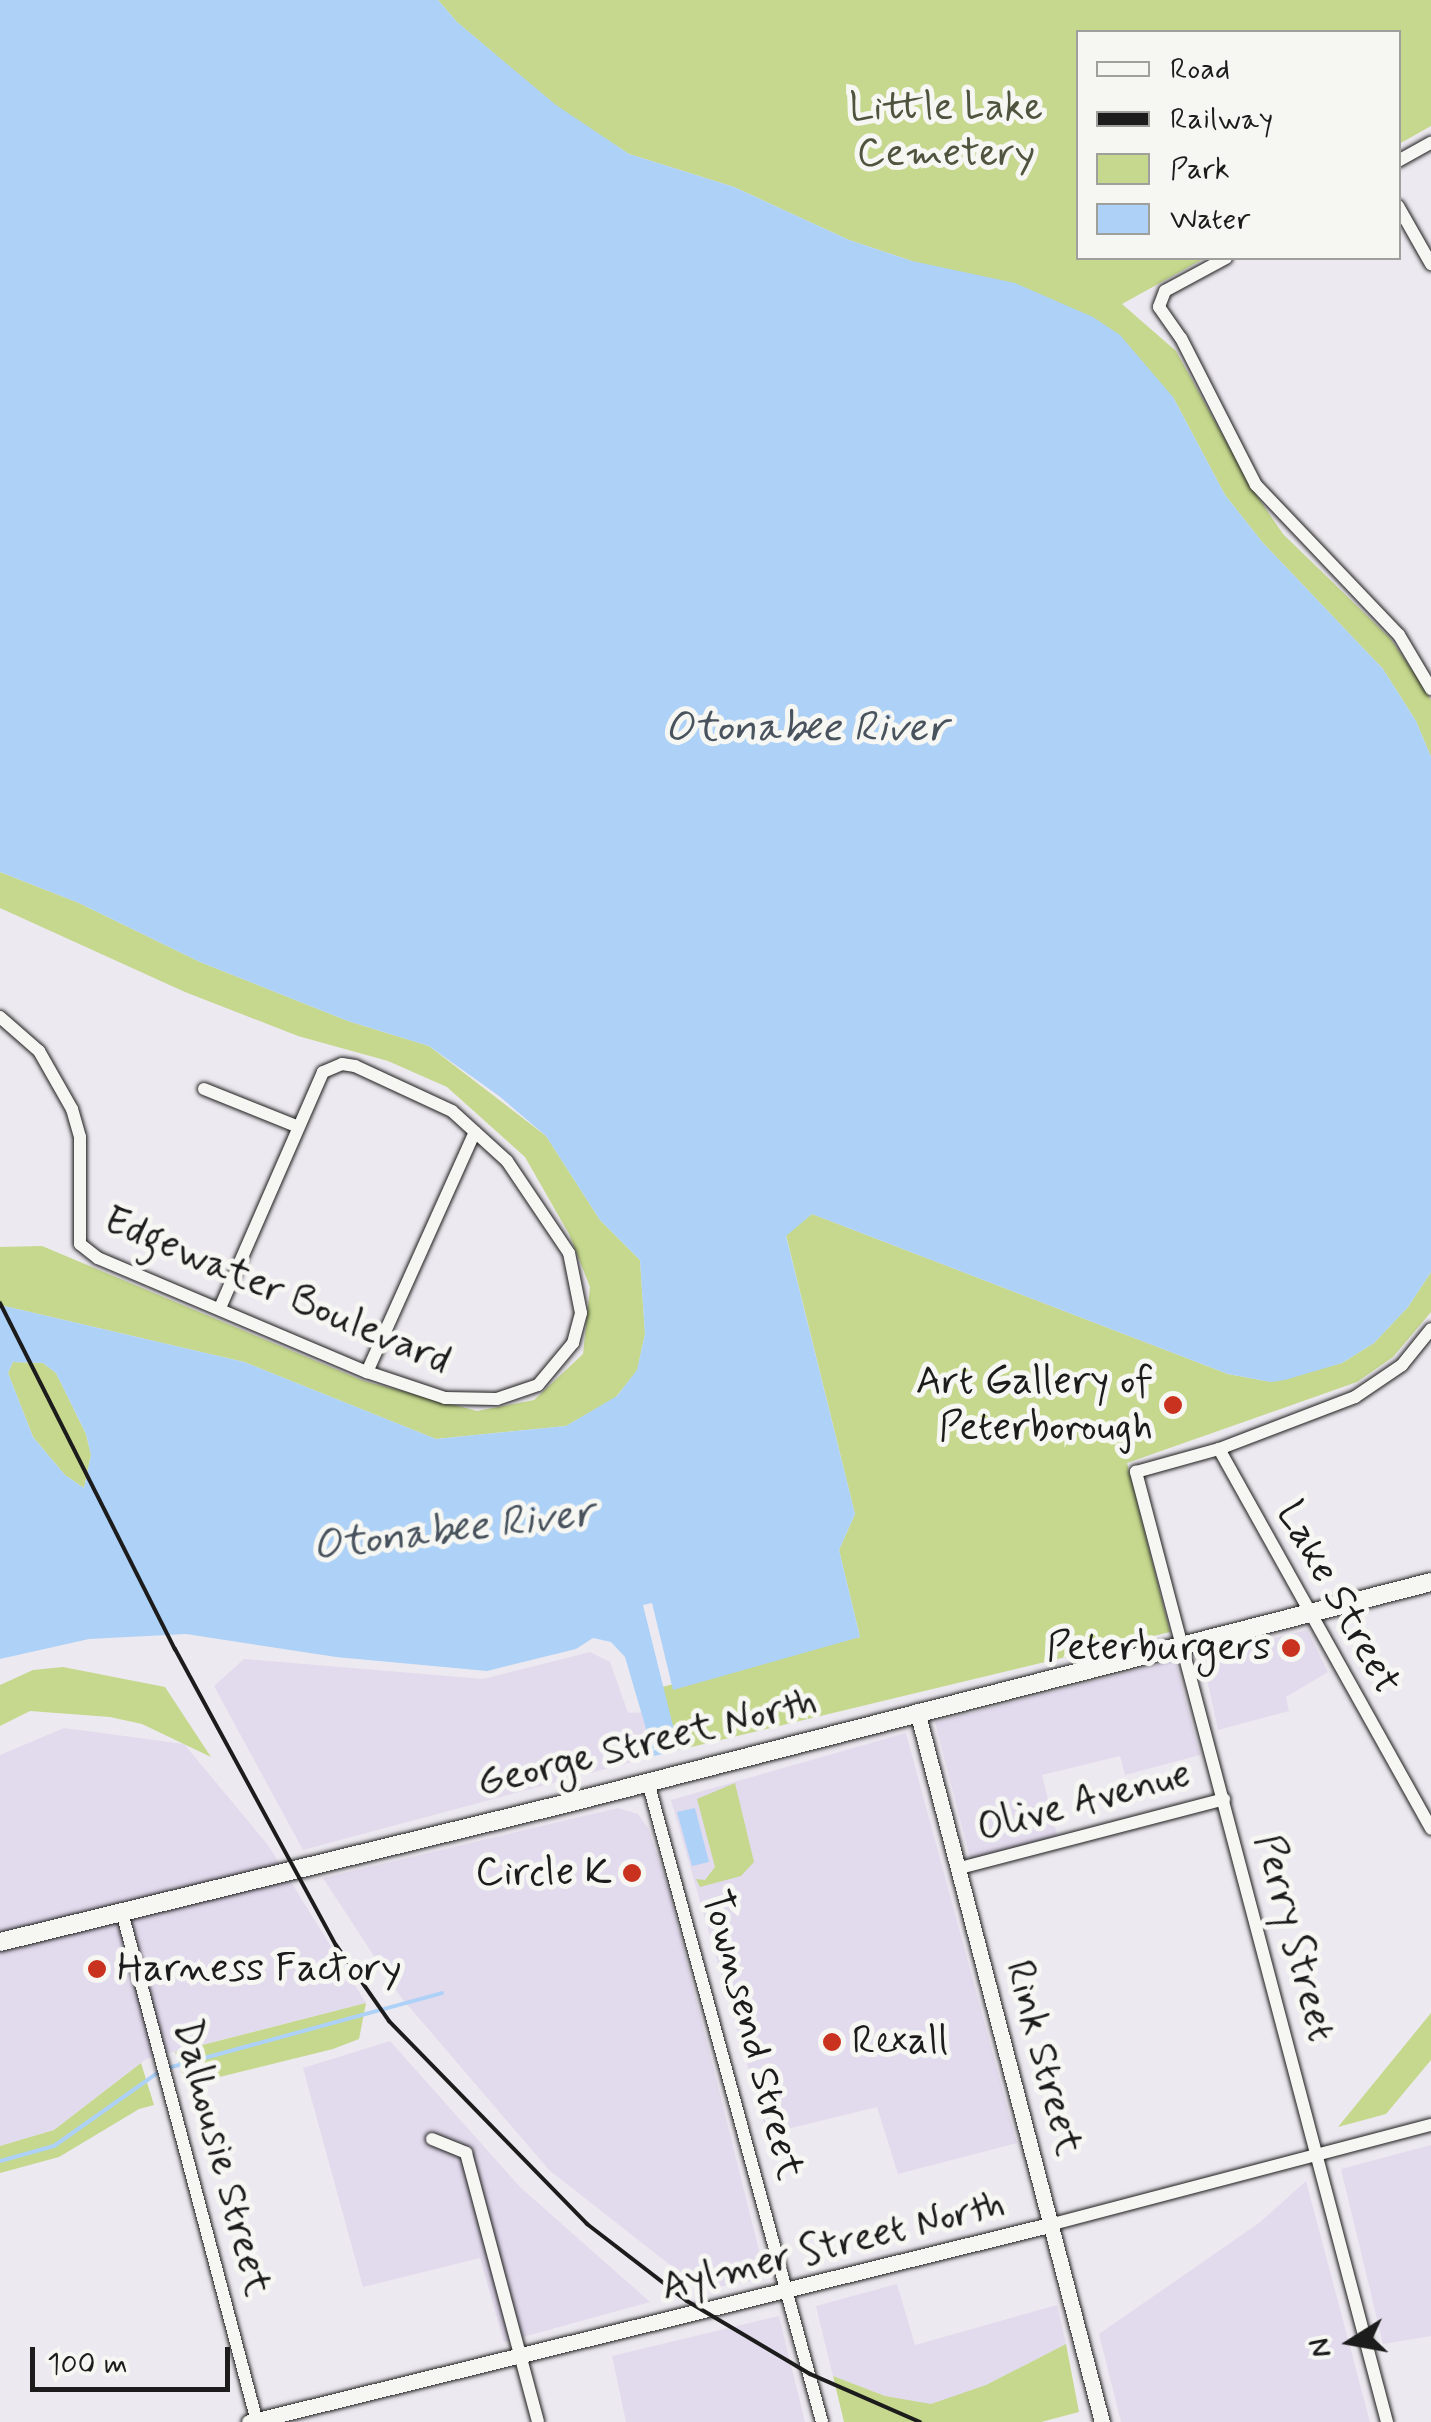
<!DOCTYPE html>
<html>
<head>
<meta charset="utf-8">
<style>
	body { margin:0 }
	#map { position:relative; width:1431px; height:2422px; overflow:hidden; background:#ede9f0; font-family:Mynerve,sans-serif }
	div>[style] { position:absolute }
	.built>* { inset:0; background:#e2daed }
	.green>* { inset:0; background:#c5d88d }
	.water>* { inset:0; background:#aed2f7 }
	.stream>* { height:4px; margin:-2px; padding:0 2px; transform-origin:2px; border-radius:2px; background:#aed2f7 }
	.roads { filter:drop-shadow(0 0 2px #1c1c1c) drop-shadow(0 0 2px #1c1c1c) }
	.minor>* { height:12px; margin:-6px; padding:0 6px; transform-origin:6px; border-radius:6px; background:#f6f6f2 }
	.tertiary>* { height:15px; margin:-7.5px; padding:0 7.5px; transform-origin:7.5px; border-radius:7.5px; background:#f6f6f2 }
	.secondary>* { height:18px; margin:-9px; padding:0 9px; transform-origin:9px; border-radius:9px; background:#f6f6f2 }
	.rail>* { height:4px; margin:-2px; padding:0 2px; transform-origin:2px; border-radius:2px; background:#1c1c1c }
	.dots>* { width:28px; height:28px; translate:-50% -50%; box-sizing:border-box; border:5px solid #f6f6f2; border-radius:50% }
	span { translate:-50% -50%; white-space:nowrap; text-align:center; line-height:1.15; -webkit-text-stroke:10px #f6f6f2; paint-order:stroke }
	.park-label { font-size:40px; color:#4f543e }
	.street-label { font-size:40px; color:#1c1c1c }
	.poi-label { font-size:40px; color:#1c1c1c }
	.right { translate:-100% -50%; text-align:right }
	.left { translate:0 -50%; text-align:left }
	.water-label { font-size:42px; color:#48535e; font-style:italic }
	.legend { position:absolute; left:1076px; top:30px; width:325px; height:230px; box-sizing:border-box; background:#f6f6f2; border:2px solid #9f9f9c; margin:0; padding:12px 18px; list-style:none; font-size:30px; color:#1c1c1c }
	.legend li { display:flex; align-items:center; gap:20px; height:50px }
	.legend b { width:50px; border:2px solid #9f9f9c }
	.north { position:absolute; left:1301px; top:2292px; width:100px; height:100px; -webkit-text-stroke:8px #f6f6f2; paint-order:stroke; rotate:259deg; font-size:28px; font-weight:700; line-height:40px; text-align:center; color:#1c1c1c }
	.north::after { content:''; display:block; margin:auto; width:35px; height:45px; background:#1c1c1c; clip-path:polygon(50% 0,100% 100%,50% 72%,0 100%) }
	.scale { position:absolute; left:30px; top:2347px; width:200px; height:45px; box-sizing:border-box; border:5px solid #1c1c1c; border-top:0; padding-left:12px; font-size:30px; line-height:35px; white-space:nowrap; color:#1c1c1c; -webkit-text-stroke:8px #f6f6f2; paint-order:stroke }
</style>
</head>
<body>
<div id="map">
	<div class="built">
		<i style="clip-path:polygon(1307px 1630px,1328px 1672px,1286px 1697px,1289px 1711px,1218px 1730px,1202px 1656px)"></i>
		<i style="clip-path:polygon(590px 1652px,610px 1662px,628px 1713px,644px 1712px,654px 1756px,303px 1850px,214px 1686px,244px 1659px,483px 1679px)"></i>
		<i style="clip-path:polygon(1175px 1660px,1200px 1755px,1125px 1775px,1120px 1756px,1042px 1775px,1058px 1839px,971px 1861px,935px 1722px)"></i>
		<i style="clip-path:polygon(64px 1728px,184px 1744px,268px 1845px,366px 2003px,146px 2059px,54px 2130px,0 2146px,0 1755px)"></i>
		<i style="clip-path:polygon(906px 1733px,1017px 2143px,898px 2174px,877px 2107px,767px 2134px,671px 1800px)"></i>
		<i style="clip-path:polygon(618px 1808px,638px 1814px,648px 1828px,668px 1887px,766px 2278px,702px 2290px,549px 2170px,400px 1996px,323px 1878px)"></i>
		<i style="clip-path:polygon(390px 2041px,520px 2187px,650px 2302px,504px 2342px,480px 2258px,363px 2287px,303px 2068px)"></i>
		<i style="clip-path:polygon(1431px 2145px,1431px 2336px,1383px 2344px,1341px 2169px)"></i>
		<i style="clip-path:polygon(1306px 2181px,1370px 2422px,1121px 2422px,1099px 2334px,1259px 2223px)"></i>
		<i style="clip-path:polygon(897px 2284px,915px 2345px,1057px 2305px,1066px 2344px,986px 2385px,931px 2405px,885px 2396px,833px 2376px,816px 2306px)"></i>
		<i style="clip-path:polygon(779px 2316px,805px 2422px,626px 2422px,612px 2356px)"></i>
	</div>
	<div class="green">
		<i style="clip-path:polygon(438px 0,1431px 0,1431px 126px,1399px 144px,1398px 32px,1078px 32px,1078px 258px,1205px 258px,1122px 304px,1176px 351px,1253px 490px,1283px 534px,1390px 638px,1425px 689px,1431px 700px,1431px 757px,1416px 721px,1383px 669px,1263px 543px,1225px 495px,1173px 397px,912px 261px,849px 240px,734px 187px,629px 154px,556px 106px,457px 22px)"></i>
		<i style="clip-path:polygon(0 872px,79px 903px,200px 962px,348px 1021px,429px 1046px,546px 1136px,600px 1220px,640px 1260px,645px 1334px,637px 1371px,615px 1398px,566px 1426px,436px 1439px,244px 1362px,0 1305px,0 1247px,42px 1246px,364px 1381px,477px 1411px,534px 1400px,583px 1354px,590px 1287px,569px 1234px,525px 1157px,447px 1087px,388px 1061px,298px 1036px,185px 992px,0 908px)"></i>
		<i style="clip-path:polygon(812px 1214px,1228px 1374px,1271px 1382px,1342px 1363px,1374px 1343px,1408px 1307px,1431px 1272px,1431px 1312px,1393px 1357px,1357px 1382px,1127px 1463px,1170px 1632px,679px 1750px,662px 1687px,860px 1637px,839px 1550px,855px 1514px,786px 1235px)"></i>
		<i style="clip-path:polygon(13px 1362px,43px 1363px,56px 1373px,86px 1434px,91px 1455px,84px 1488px,65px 1475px,33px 1437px,8px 1373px)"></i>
		<i style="clip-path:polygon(63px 1667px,165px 1687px,211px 1757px,142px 1724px,110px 1717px,30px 1711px,0 1726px,0 1685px,33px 1670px)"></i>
		<i style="clip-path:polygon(735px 1783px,754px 1862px,741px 1876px,700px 1887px,696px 1879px,705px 1880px,715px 1867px,697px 1799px)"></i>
		<i style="clip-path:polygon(366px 2003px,359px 2039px,333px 2049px,187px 2085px,175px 2052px)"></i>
		<i style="clip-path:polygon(1431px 2013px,1431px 2060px,1386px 2114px,1338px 2127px)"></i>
		<i style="clip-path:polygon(141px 2063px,154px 2105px,139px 2109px,59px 2157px,0 2173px,0 2146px,54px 2130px)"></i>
		<i style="clip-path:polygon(1066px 2344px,1079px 2412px,1041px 2422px,844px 2422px,833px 2376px,885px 2396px,931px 2404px,986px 2385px)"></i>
	</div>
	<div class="water">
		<i style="clip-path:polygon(evenodd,0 0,438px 0,457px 22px,556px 105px,629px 154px,734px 187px,849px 240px,912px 261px,1015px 283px,1093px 317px,1120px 335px,1173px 397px,1225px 495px,1263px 543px,1383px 669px,1416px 721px,1431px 757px,1431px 1272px,1408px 1307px,1374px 1343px,1342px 1363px,1285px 1380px,1271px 1382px,1228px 1374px,812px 1214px,786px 1236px,855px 1514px,839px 1550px,860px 1637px,673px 1690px,652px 1603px,643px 1605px,679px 1750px,654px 1756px,625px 1657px,611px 1642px,593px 1638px,576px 1649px,487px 1671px,336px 1657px,186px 1634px,89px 1639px,0 1659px,0 1305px,244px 1362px,436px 1439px,566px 1426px,617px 1396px,637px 1370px,645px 1334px,640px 1260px,600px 1220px,546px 1136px,499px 1096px,429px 1046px,348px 1021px,200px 962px,79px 903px,0 872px,0 0,13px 1362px,43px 1363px,56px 1373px,86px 1434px,91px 1455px,84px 1488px,65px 1475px,33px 1437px,8px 1373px,13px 1362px)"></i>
		<i style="clip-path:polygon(695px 1808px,709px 1862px,692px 1866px,677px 1812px)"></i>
	</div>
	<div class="stream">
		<i style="left:168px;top:2068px;width:284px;rotate:-15.3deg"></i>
		<i style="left:0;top:2161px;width:56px;rotate:-15.5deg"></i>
		<i style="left:54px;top:2146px;width:128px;rotate:-35.2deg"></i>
	</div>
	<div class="roads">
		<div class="minor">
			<i style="left:1398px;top:161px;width:38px;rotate:-29deg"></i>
			<i style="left:1398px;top:206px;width:67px;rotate:60.4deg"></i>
			<i style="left:1226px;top:258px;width:69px;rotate:151.6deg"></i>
			<i style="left:1165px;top:291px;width:17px;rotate:111deg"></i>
			<i style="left:1159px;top:307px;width:38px;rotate:55deg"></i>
			<i style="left:1181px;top:338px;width:165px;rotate:63deg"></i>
			<i style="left:1256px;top:485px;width:207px;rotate:46.4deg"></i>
			<i style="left:1399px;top:635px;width:63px;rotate:59.3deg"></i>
			<i style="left:0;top:1017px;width:52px;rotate:41.1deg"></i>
			<i style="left:39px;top:1051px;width:67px;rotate:60.4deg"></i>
			<i style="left:72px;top:1109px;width:29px;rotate:74deg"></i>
			<i style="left:80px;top:1137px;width:107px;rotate:90deg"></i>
			<i style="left:80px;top:1244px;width:23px;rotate:38deg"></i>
			<i style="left:98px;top:1258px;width:292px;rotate:23deg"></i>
			<i style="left:367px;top:1372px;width:82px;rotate:18.4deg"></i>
			<i style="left:445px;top:1398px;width:52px;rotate:1.1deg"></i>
			<i style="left:497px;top:1399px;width:43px;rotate:-18.9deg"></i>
			<i style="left:538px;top:1385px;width:55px;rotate:-50.2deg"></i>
			<i style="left:573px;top:1343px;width:31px;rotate:-75deg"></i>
			<i style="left:581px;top:1313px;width:61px;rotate:-101.3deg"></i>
			<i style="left:569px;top:1253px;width:111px;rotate:-124deg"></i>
			<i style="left:507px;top:1161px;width:74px;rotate:-137.7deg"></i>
			<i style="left:452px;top:1111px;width:107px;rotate:-155.1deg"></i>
			<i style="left:355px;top:1066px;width:13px;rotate:-171deg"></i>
			<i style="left:342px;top:1064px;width:21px;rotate:157deg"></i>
			<i style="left:323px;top:1072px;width:257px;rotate:113.6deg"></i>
			<i style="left:204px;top:1089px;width:99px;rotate:21.9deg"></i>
			<i style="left:367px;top:1372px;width:263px;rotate:-65.8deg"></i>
			<i style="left:1219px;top:1449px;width:435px;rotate:60.8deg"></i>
			<i style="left:648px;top:1782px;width:663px;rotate:74.79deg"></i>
			<i style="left:960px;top:1868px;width:273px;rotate:-14.6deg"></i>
			<i style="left:122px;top:1912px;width:528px;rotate:75.17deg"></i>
			<i style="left:432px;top:2139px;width:37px;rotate:22deg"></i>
			<i style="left:466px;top:2153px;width:278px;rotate:75deg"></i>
			<i style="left:1053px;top:2224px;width:391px;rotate:-14.7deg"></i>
			<i style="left:1387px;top:2422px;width:983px;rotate:-104.8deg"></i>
			<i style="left:1136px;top:1472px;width:86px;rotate:-15.5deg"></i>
			<i style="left:1219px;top:1449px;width:146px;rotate:-20.9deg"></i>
			<i style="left:1355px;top:1397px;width:57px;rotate:-34.2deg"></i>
			<i style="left:1402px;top:1365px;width:46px;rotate:-51.1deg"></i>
		</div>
		<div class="tertiary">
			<i style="left:917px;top:1711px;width:735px;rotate:75.42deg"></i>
			<i style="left:249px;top:2422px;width:828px;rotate:-13.83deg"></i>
		</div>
		<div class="secondary">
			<i style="left:0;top:1942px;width:585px;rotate:-13.75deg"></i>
			<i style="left:568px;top:1803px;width:891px;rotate:-14.36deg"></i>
		</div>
	</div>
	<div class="rail">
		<i style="left:0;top:1303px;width:388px;rotate:63.2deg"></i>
		<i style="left:175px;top:1649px;width:337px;rotate:61.5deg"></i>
		<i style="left:336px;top:1945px;width:93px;rotate:55.1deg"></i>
		<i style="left:389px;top:2021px;width:284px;rotate:45.7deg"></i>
		<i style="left:587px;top:2224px;width:126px;rotate:37.6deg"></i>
		<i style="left:687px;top:2301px;width:143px;rotate:30.7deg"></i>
		<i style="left:810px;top:2374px;width:120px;rotate:23.6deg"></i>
	</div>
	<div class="dots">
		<i style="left:1173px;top:1405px;background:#c8321e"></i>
		<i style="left:1291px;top:1648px;background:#c8321e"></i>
		<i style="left:632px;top:1873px;background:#c8321e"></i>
		<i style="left:97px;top:1969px;background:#c8321e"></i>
		<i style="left:832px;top:2042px;background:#c8321e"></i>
	</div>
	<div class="park-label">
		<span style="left:946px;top:131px">Little Lake<br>Cemetery</span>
	</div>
	<div class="street-label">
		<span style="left:277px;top:1291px;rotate:23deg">Edgewater Boulevard</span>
		<span style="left:1338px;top:1598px;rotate:61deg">Lake Street</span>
		<span style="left:647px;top:1743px;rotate:-14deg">George Street North</span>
		<span style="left:1084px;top:1802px;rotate:-15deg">Olive Avenue</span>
		<span style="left:1294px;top:1938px;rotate:75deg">Perry Street</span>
		<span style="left:752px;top:2035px;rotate:75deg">Townsend Street</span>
		<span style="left:1043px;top:2058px;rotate:75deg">Rink Street</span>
		<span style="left:221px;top:2158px;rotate:75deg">Dalhousie Street</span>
		<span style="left:833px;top:2246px;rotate:-14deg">Aylmer Street North</span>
	</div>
	<div class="poi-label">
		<span class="right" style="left:1153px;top:1405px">Art Gallery of<br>Peterborough</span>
		<span class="right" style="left:1271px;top:1648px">Peterburgers</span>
		<span class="right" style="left:612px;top:1873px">Circle K</span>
		<span class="left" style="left:117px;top:1969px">Harness Factory</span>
		<span class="left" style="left:852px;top:2042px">Rexall</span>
	</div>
	<div class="water-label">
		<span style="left:806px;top:729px">Otonabee River</span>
		<span style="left:453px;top:1531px;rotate:-7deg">Otonabee River</span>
	</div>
	<ul class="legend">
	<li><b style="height:12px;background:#f6f6f2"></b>Road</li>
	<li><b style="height:12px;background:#1c1c1c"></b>Railway</li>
	<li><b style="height:28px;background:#c5d88d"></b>Park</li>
	<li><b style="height:28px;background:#aed2f7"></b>Water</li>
	</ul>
	<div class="north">N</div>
	<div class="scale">100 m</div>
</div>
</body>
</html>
